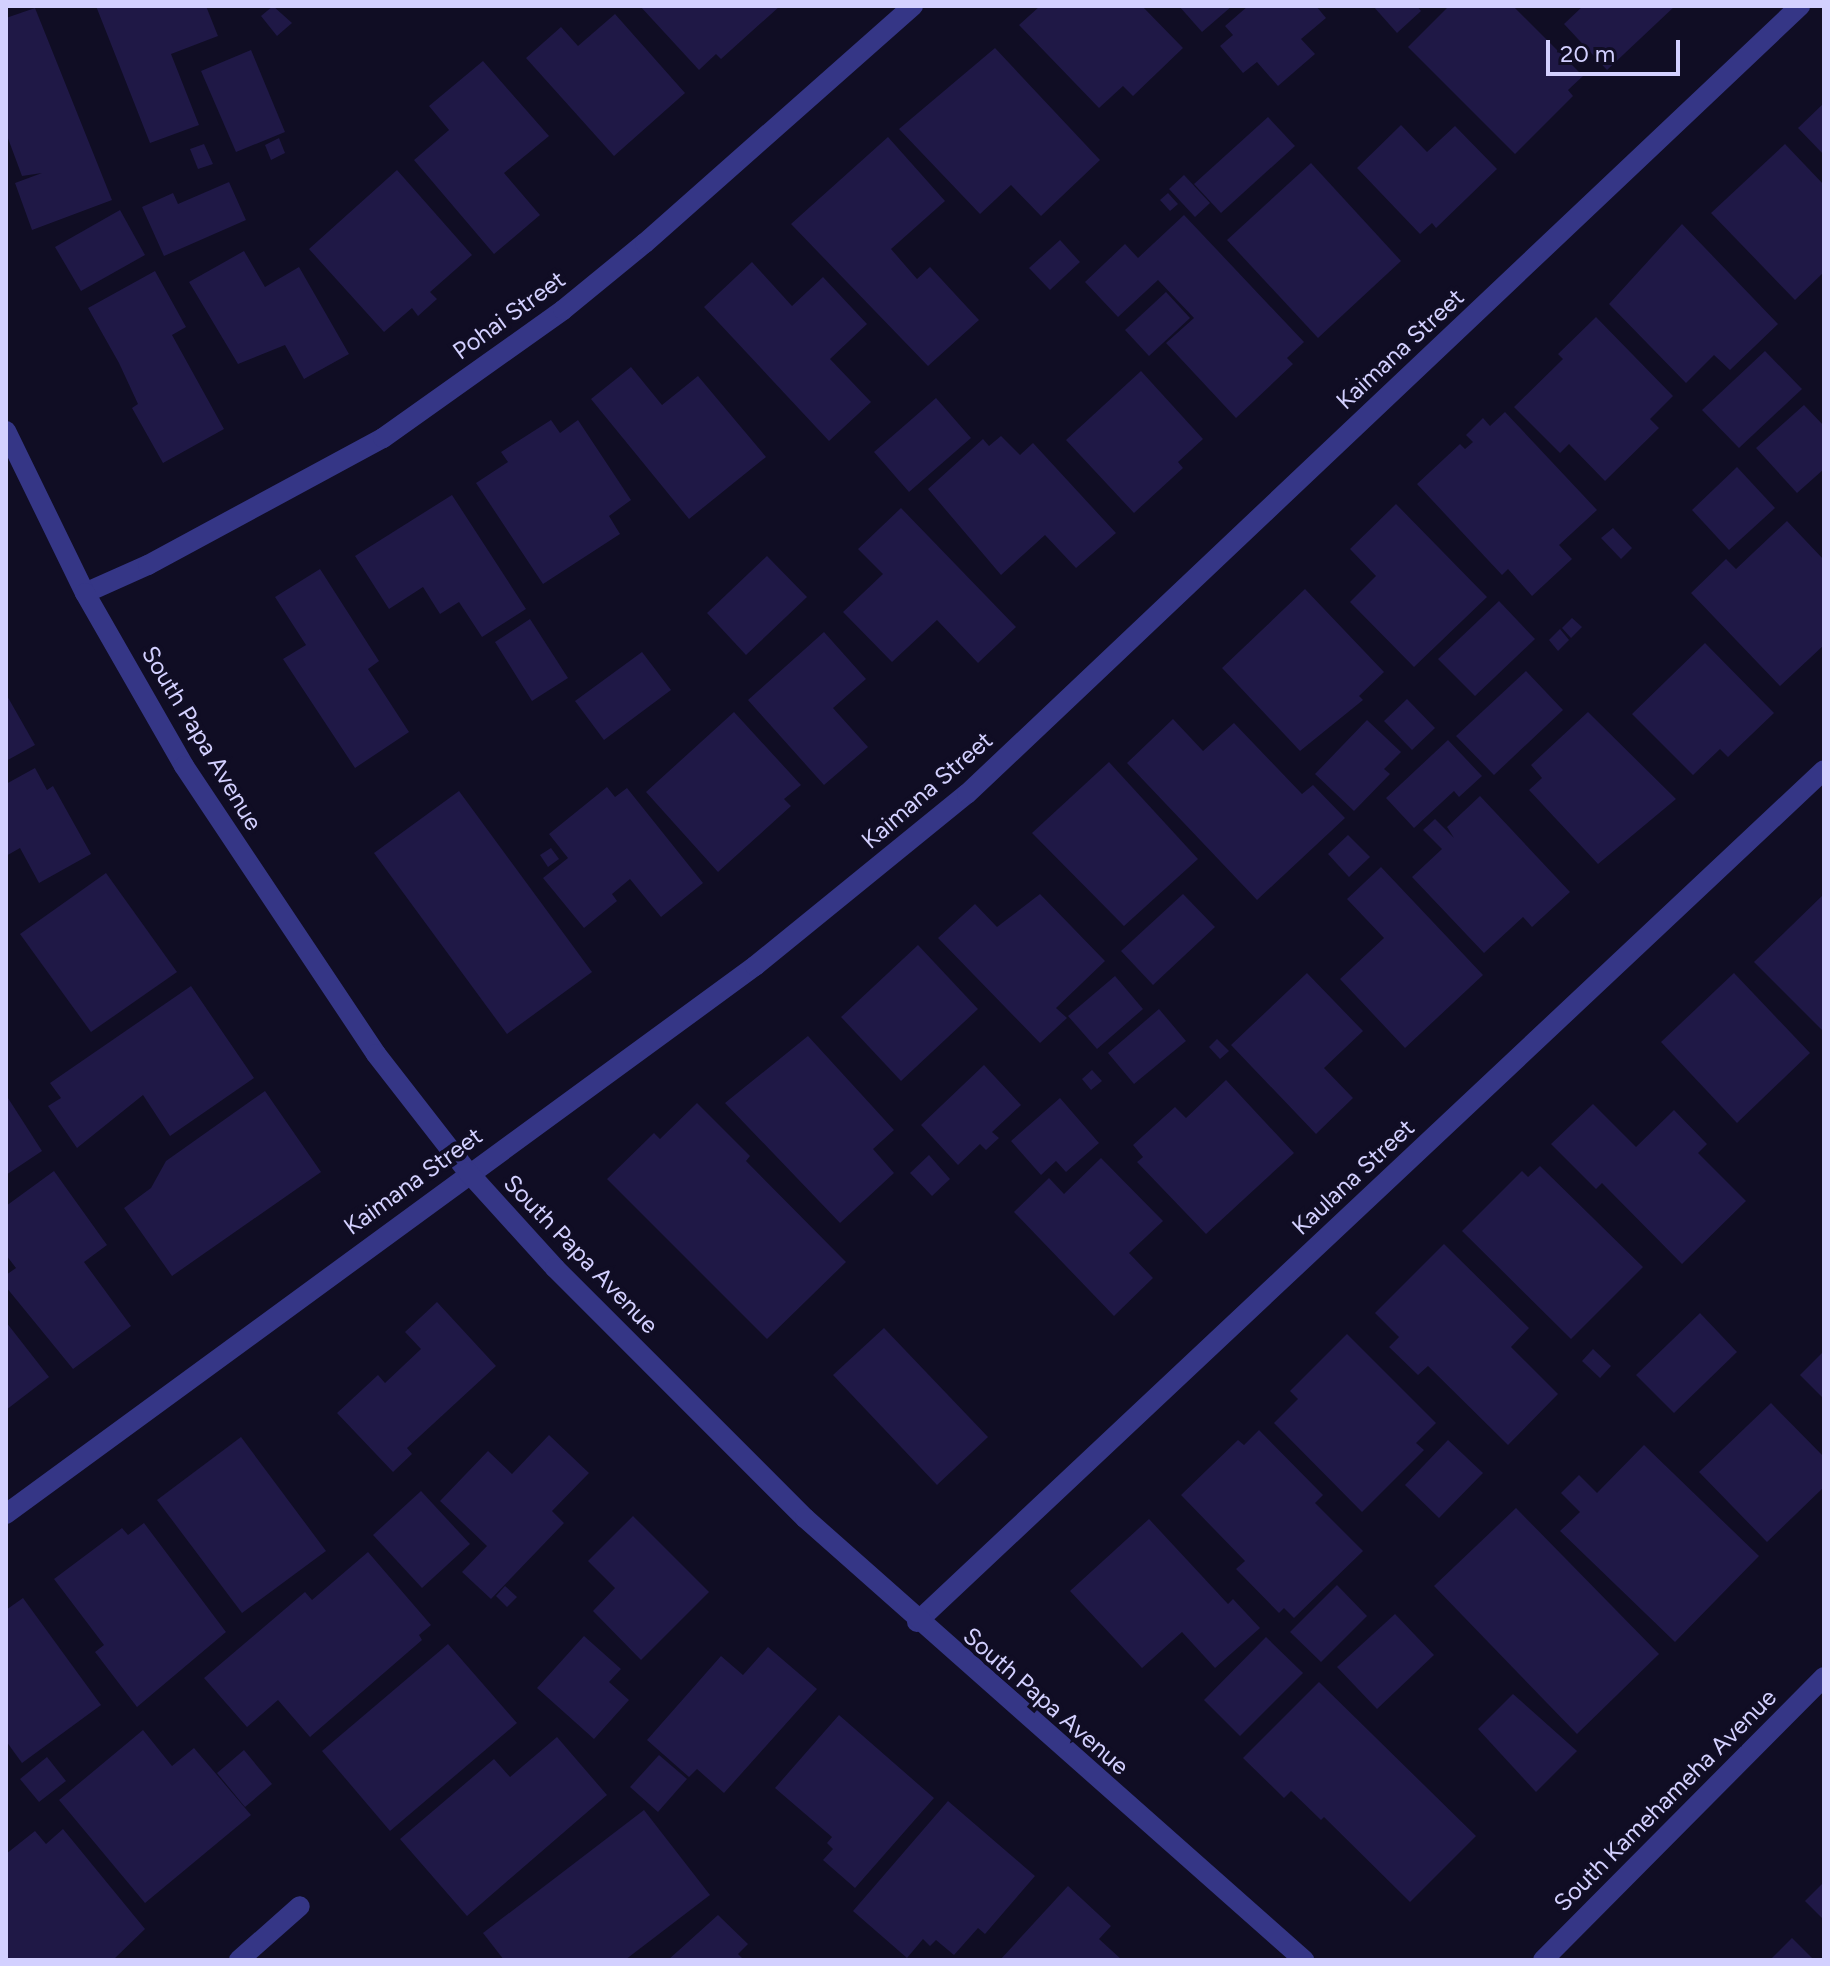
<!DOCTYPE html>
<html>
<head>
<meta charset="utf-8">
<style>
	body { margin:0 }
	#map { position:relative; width:1830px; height:1966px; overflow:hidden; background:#100d24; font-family:Figtree,sans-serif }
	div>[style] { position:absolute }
	.building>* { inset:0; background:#1f1846 }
	.minor>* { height:20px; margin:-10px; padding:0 10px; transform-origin:10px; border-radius:10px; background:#353686 }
	.tertiary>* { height:20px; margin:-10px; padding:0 10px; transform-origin:10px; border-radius:10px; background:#353686 }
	span { translate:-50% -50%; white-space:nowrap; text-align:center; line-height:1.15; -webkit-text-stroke:8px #100d24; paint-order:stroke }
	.street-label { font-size:24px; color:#d3d0ff }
	.frame { position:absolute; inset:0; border:8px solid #d3d0ff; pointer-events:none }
	.scale { position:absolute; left:1546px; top:40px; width:134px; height:36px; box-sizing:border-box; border:4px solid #d3d0ff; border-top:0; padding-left:10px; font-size:24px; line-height:28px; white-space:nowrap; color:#d3d0ff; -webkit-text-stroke:6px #100d24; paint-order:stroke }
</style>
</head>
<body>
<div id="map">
	<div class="building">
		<i style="clip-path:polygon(96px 6px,206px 6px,218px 36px,171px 54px,199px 125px,150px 143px)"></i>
		<i style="clip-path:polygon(273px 6px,292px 23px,277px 36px,261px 16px)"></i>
		<i style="clip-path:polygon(640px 6px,780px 6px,721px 59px,716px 54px,699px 70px)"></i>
		<i style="clip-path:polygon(1040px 6px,1142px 6px,1183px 48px,1133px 96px,1123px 86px,1099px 108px,1019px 25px)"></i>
		<i style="clip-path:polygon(1179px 6px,1232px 6px,1202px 32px)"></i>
		<i style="clip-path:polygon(1248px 6px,1316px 6px,1326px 18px,1301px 39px,1315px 54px,1278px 86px,1257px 62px,1243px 73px,1220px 46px,1233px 35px,1225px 26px)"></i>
		<i style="clip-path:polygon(1373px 6px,1417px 6px,1421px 11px,1397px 33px)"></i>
		<i style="clip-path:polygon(1449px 6px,1513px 6px,1583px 76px,1568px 90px,1573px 96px,1515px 154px,1408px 47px)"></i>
		<i style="clip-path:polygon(1583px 6px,1675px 6px,1607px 70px,1564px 24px)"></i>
		<i style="clip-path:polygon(35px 8px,112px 200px,32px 230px,15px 183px,42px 173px,22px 176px,6px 133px,6px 18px)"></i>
		<i style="clip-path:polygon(615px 14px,685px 93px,614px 156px,526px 58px,561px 27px,578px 46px)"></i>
		<i style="clip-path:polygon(995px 48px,1100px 160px,1041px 216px,1011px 185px,980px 214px,899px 129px)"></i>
		<i style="clip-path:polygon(251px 50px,285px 132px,236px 152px,201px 71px)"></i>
		<i style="clip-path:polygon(483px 61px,549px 136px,504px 173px,540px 215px,494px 254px,414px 160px,449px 130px,429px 106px)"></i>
		<i style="clip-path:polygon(1824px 103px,1824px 155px,1798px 128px)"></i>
		<i style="clip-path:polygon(1268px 117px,1295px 146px,1221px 213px,1194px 184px)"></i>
		<i style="clip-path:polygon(1401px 125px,1427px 152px,1455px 126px,1497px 169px,1436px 228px,1432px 223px,1420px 234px,1357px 168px)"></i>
		<i style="clip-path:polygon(888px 137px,945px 201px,891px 249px,917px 279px,930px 267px,979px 320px,928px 366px,791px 224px)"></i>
		<i style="clip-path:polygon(279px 138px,285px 153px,271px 160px,265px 145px)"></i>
		<i style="clip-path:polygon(204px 144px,213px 164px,198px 169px,190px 149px)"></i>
		<i style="clip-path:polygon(1785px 144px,1824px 185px,1824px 272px,1795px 300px,1711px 213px)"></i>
		<i style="clip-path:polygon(1311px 163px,1401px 261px,1318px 338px,1227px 240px)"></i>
		<i style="clip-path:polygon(397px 170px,472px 255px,430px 292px,437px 299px,418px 316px,412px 308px,384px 332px,309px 249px)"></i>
		<i style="clip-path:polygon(1184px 175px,1210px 203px,1195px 217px,1169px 189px)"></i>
		<i style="clip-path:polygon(229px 182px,246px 220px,164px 256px,142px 207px,173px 193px,178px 204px)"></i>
		<i style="clip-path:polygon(1168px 193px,1178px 204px,1170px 211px,1160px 200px)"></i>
		<i style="clip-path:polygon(120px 210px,145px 255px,81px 291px,55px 247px)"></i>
		<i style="clip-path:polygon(1184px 215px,1304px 342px,1287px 358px,1293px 364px,1236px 418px,1166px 343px,1194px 318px,1158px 280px,1118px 317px,1085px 282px,1125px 244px,1138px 258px)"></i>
		<i style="clip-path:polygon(1682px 224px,1778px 324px,1730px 370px,1714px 355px,1686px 383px,1609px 304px)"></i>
		<i style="clip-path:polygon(1060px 240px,1080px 262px,1050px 290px,1029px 268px)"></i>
		<i style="clip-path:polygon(244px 251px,265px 287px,299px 267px,349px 354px,304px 379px,285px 345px,238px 364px,189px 282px)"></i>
		<i style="clip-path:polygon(752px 262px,792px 306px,823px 277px,867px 324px,830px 359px,871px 402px,829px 441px,704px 307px)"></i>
		<i style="clip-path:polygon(155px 271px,186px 327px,172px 335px,224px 429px,163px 463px,132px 408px,138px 404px,119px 363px,88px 308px)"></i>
		<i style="clip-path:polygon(1166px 292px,1190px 318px,1149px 356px,1125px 330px)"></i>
		<i style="clip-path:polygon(1596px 317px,1673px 396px,1650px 419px,1659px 428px,1605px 481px,1569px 444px,1560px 453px,1514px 407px,1563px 359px,1558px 354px)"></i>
		<i style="clip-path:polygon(1765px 351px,1802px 389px,1739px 448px,1702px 410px)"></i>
		<i style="clip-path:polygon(631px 367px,662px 405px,698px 376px,766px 457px,689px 519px,591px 399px)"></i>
		<i style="clip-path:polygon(1141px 371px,1203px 439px,1178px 462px,1183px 468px,1134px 513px,1066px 440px)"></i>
		<i style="clip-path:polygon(936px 398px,971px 438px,909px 492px,874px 452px)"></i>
		<i style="clip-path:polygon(1804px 405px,1824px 426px,1824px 469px,1797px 493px,1756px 448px)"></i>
		<i style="clip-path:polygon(1505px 412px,1597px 510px,1559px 545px,1572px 559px,1532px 596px,1508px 569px,1502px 575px,1417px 484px,1460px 444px,1465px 449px,1473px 442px,1466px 435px,1483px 418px,1490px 426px)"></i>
		<i style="clip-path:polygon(551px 420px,560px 433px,578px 420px,631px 500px,609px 516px,620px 534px,543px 584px,476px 483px,508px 462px,501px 452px)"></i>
		<i style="clip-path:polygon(1001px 436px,1020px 455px,1033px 443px,1116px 533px,1076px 568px,1045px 535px,1001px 575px,928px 489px,983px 439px,989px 446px)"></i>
		<i style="clip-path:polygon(1737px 467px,1775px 508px,1729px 550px,1692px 510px)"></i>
		<i style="clip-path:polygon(452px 495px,526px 609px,482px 637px,459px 602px,440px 614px,423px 587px,389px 609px,355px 556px)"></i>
		<i style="clip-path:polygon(1396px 504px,1487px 597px,1414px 667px,1350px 602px,1376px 576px,1350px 549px)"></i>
		<i style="clip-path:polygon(901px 508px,1016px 627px,978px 663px,937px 620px,892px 662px,843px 612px,883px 574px,858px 549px)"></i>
		<i style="clip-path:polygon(1787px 521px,1824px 560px,1824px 645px,1780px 686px,1691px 593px,1726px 559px,1736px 569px)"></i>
		<i style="clip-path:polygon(1613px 528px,1632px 548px,1621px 559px,1601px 538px)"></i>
		<i style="clip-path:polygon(767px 556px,807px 597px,746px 655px,707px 613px)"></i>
		<i style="clip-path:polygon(320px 569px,379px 661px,368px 669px,409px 732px,355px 768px,283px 659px,306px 645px,275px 597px)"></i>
		<i style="clip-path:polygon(1305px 589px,1384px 672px,1359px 696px,1363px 700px,1300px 751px,1222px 668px)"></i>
		<i style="clip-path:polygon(1499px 601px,1535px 639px,1475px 696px,1438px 659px)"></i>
		<i style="clip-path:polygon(1572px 618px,1582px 627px,1571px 638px,1562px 628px)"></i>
		<i style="clip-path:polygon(530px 619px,568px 678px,532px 701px,495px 642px)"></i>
		<i style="clip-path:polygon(1560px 629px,1569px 640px,1558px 651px,1549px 640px)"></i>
		<i style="clip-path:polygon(824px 632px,866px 679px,833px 708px,868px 747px,824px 785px,748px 700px)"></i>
		<i style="clip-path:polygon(1705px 643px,1774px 713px,1728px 757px,1720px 749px,1693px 775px,1632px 714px)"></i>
		<i style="clip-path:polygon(642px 652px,671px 690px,604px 740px,575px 701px)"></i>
		<i style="clip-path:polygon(1526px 671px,1563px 710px,1494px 775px,1456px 736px)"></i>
		<i style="clip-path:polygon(6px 694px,35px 745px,6px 761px)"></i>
		<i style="clip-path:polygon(1407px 699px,1435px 728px,1412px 750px,1384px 721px)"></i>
		<i style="clip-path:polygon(734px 712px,801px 785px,784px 799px,791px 806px,718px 872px,646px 792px)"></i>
		<i style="clip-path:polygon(1588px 712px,1676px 799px,1598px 864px,1529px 790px,1542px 778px,1531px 765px)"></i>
		<i style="clip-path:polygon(1173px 719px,1203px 751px,1234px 723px,1302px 794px,1313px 785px,1345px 818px,1257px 900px,1127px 763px)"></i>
		<i style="clip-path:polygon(1367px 720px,1401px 752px,1384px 769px,1390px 774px,1354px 811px,1315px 774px)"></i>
		<i style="clip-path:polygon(1448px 740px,1482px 776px,1459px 797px,1454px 791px,1414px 828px,1386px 798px)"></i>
		<i style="clip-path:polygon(1109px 762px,1198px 859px,1124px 926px,1032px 833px)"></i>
		<i style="clip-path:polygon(35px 768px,47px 790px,53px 786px,91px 854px,39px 883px,20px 848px,6px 856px,6px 784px)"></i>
		<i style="clip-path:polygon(607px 787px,615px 797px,627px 788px,703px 883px,661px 917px,630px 879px,612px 894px,617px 901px,584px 928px,543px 878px,568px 858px,549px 834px)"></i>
		<i style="clip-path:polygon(459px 791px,592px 972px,507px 1034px,374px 853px)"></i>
		<i style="clip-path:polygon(1480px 796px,1570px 892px,1532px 927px,1523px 917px,1484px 953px,1412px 877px,1442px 849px,1423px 830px,1435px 819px,1454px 838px,1447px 827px)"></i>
		<i style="clip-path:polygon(1348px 835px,1370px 857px,1349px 877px,1328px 854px)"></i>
		<i style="clip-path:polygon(551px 848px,559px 859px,548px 867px,540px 855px)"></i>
		<i style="clip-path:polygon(1381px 867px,1483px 975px,1405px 1048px,1340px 979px,1384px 938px,1347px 899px)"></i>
		<i style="clip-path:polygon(106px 873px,177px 972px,91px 1032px,20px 934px)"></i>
		<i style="clip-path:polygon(1040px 894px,1105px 961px,1056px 1008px,1067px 1018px,1040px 1043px,938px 938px,975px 904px,997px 927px)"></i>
		<i style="clip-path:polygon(1183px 894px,1215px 927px,1153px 985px,1121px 951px)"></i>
		<i style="clip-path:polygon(1824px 894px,1824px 1032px,1754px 962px)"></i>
		<i style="clip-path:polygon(918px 945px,978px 1009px,901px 1081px,841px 1017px)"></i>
		<i style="clip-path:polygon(1307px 973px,1363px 1031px,1324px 1068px,1353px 1098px,1316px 1134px,1231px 1045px)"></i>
		<i style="clip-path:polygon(1734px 973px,1810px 1053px,1737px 1123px,1661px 1042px)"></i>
		<i style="clip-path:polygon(1115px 976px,1143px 1009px,1097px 1049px,1068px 1016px)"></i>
		<i style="clip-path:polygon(191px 986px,254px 1078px,170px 1136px,143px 1095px,77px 1148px,48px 1106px,61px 1098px,50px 1083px)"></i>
		<i style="clip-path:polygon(1159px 1009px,1186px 1041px,1134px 1084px,1108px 1053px)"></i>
		<i style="clip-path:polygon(808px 1036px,894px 1130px,873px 1149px,894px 1173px,840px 1223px,725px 1103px)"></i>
		<i style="clip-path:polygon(1217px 1039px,1229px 1051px,1220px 1059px,1209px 1047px)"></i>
		<i style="clip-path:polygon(984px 1065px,1021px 1105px,992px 1132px,999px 1138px,986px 1150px,980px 1144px,958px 1165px,921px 1125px)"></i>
		<i style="clip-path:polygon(1092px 1070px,1102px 1081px,1091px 1090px,1082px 1079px)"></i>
		<i style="clip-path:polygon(1226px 1080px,1294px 1153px,1206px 1234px,1137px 1162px,1143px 1157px,1133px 1145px,1175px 1107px,1186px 1118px)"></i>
		<i style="clip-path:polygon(265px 1091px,321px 1172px,172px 1276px,124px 1208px,151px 1188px,166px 1161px)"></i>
		<i style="clip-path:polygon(6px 1095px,42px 1151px,6px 1175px)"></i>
		<i style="clip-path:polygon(1060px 1098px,1099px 1143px,1066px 1172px,1056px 1161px,1041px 1175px,1011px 1141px)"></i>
		<i style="clip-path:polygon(697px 1103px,750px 1156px,746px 1161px,846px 1262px,767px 1339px,607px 1179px,654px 1133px,660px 1139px)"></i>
		<i style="clip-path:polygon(1593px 1104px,1636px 1147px,1674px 1110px,1707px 1144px,1698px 1153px,1746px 1201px,1682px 1264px,1602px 1183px,1596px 1189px,1551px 1144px)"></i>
		<i style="clip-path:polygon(929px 1155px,950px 1179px,932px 1196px,910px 1173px)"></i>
		<i style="clip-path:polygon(1101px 1158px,1163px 1221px,1129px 1253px,1153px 1278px,1114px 1316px,1014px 1212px,1049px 1178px,1064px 1194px)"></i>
		<i style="clip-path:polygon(1540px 1166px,1643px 1267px,1571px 1339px,1462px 1231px,1522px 1171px,1528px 1177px)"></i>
		<i style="clip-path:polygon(54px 1171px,107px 1245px,84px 1262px,131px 1326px,73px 1369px,6px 1287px,6px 1275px,16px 1268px,6px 1255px,6px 1206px)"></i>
		<i style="clip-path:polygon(1444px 1244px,1529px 1328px,1511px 1347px,1558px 1394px,1508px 1445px,1428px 1366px,1418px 1375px,1389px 1347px,1399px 1337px,1375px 1313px)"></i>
		<i style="clip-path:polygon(437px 1302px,496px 1366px,407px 1448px,412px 1454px,393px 1472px,337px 1413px,378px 1375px,385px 1383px,421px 1349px,405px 1332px)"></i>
		<i style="clip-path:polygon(1700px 1313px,1737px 1352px,1674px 1413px,1636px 1375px)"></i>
		<i style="clip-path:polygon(6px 1322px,49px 1377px,6px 1410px)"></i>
		<i style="clip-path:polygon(884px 1328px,988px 1437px,937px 1485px,833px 1375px)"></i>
		<i style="clip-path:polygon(1347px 1334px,1436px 1423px,1416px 1443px,1424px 1450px,1362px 1512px,1274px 1423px,1298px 1399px,1290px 1391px)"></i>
		<i style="clip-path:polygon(1593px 1349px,1611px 1366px,1600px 1378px,1582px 1361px)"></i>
		<i style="clip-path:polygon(1824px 1351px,1824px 1399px,1800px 1375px)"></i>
		<i style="clip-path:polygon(1771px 1403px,1824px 1457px,1824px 1487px,1767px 1542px,1699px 1472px)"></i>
		<i style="clip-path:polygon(1259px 1430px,1323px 1495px,1315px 1503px,1363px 1551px,1294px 1618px,1284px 1608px,1279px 1613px,1236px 1569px,1245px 1561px,1181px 1495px,1238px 1440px,1244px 1445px)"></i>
		<i style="clip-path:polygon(549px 1435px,589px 1473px,552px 1511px,564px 1523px,491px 1599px,462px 1572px,487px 1546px,440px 1501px,488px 1451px,512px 1474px)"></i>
		<i style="clip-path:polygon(241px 1437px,326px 1551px,242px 1613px,157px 1500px)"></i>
		<i style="clip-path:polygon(1448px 1440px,1483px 1473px,1439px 1518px,1405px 1485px)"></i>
		<i style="clip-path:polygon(1644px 1445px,1759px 1556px,1675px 1642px,1560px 1531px,1580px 1512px,1561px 1493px,1579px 1475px,1597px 1493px)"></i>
		<i style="clip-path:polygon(421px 1491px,470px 1544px,422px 1588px,373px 1535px)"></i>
		<i style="clip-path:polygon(1516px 1508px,1659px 1654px,1577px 1734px,1434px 1586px)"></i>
		<i style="clip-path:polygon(633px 1516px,709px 1592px,641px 1660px,593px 1611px,615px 1588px,588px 1561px)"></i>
		<i style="clip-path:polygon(1149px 1519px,1228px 1604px,1233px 1599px,1260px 1628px,1215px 1668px,1182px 1632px,1142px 1668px,1070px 1591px)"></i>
		<i style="clip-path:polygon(144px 1523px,226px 1632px,137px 1707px,95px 1652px,104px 1645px,54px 1579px,122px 1528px,128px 1535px)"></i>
		<i style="clip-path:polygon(368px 1552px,431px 1625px,419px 1635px,422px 1640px,310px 1737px,278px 1700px,247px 1727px,204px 1678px,305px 1592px,312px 1600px)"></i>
		<i style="clip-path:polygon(1337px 1585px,1367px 1616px,1321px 1662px,1290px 1632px)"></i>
		<i style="clip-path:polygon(505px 1586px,517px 1597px,507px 1607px,496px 1596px)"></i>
		<i style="clip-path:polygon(23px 1598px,101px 1705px,22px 1763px,6px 1741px,6px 1610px)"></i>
		<i style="clip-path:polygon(1395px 1614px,1434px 1655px,1377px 1709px,1337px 1667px)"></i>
		<i style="clip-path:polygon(584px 1636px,621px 1669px,609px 1682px,629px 1700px,594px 1739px,537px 1688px)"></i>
		<i style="clip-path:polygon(1266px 1637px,1303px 1673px,1240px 1736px,1204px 1700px)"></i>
		<i style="clip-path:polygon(448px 1644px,517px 1723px,390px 1831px,322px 1751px)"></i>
		<i style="clip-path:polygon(768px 1647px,817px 1689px,724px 1793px,697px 1769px,689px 1777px,647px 1740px,721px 1656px,743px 1675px)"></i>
		<i style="clip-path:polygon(1319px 1682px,1476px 1836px,1410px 1902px,1324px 1817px,1321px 1820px,1291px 1791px,1284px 1798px,1243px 1758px)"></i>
		<i style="clip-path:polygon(1513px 1694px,1577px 1751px,1536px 1792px,1478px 1729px)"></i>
		<i style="clip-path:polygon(839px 1715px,934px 1798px,855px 1888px,823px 1860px,833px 1849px,827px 1843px,832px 1837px,775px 1788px)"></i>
		<i style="clip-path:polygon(143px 1730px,172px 1766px,194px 1748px,251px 1815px,145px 1903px,59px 1800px)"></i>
		<i style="clip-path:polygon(557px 1737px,607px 1795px,467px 1916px,400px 1839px,494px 1759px,510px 1777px)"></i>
		<i style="clip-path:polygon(244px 1750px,272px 1784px,245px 1807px,217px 1773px)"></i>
		<i style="clip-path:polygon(659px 1755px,687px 1779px,658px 1812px,630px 1787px)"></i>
		<i style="clip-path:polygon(47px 1757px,66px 1781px,39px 1802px,20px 1779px)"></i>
		<i style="clip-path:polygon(948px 1801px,1035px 1876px,985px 1934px,978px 1928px,954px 1955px,936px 1940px,930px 1946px,923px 1939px,907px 1958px,853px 1911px)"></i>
		<i style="clip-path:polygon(644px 1810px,710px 1895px,625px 1960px,504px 1960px,483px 1933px)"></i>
		<i style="clip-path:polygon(63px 1829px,145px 1929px,113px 1960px,6px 1960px,6px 1854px,35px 1831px,46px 1844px)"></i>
		<i style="clip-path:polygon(1824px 1882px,1824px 1920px,1805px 1901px)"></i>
		<i style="clip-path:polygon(1068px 1886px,1111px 1926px,1099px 1939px,1122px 1960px,1000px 1960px)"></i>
		<i style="clip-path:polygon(718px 1915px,748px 1944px,738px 1954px,744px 1960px,668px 1960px)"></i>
		<i style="clip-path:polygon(1792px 1938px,1814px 1960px,1770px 1960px)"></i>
	</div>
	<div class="minor">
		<i style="left:85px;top:593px;width:69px;rotate:-24deg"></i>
		<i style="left:148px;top:565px;width:267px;rotate:-28.4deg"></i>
		<i style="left:383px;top:438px;width:221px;rotate:-35.4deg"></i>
		<i style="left:563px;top:310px;width:106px;rotate:-39.3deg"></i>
		<i style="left:645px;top:243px;width:358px;rotate:-41.5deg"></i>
		<i style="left:6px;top:1514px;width:928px;rotate:-36.19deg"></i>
		<i style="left:755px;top:966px;width:273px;rotate:-39.1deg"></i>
		<i style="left:967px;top:794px;width:1147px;rotate:-43.41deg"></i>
		<i style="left:917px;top:1622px;width:1244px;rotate:-43.21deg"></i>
		<i style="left:239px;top:1960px;width:81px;rotate:-41.5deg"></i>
	</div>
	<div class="tertiary">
		<i style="left:6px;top:431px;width:180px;rotate:64deg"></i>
		<i style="left:85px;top:593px;width:199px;rotate:60.2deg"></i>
		<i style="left:184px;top:766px;width:346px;rotate:56.3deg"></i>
		<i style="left:376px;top:1054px;width:150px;rotate:52.1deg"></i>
		<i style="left:468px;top:1172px;width:130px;rotate:47.8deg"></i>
		<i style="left:555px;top:1268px;width:354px;rotate:45deg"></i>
		<i style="left:805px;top:1518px;width:667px;rotate:41.53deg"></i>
		<i style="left:1543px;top:1960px;width:399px;rotate:-45.2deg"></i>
	</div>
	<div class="street-label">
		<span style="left:509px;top:315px;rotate:-36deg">Pohai Street</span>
		<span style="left:1400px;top:349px;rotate:-43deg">Kaimana Street</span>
		<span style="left:202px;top:738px;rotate:59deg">South Papa Avenue</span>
		<span style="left:927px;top:790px;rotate:-41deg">Kaimana Street</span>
		<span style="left:1353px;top:1177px;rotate:-43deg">Kaulana Street</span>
		<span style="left:413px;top:1181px;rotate:-36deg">Kaimana Street</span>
		<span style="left:581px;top:1254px;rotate:46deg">South Papa Avenue</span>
		<span style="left:1046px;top:1701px;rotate:41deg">South Papa Avenue</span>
		<span style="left:1665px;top:1800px;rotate:-45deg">South Kamehameha Avenue</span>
	</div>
	<div class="frame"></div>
	<div class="scale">20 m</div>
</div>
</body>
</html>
